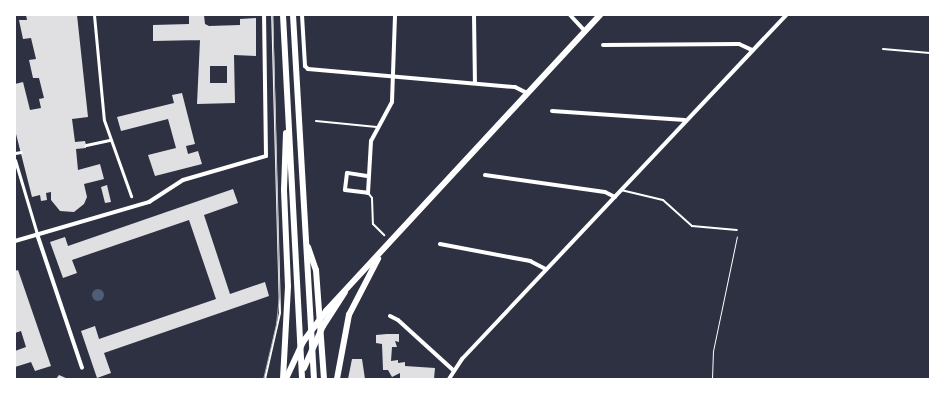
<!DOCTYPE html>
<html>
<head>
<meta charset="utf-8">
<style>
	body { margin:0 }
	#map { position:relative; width:945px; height:394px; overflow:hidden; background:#2d3142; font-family:Signika,sans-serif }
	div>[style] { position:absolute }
	.water>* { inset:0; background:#4f5d75 }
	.round { border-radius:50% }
	.building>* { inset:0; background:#e0e0e3 }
	.path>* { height:1px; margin:-0.5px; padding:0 0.5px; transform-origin:0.5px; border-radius:0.5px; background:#fff }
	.service>* { height:2px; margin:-1px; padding:0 1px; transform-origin:1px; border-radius:1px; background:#fff }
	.pedestrian>* { height:3px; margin:-1.5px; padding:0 1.5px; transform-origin:1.5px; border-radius:1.5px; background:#fff }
	.minor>* { height:4px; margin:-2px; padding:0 2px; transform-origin:2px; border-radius:2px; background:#fff }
	.secondary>* { height:5.5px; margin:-2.75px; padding:0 2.75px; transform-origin:2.75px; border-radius:2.75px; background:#fff }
	.trunk>* { height:6px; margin:-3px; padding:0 3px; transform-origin:3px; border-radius:3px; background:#fff }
	.tram>* { height:1px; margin:-0.5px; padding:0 0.5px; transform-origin:0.5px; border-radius:0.5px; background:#abadb3 }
	span { translate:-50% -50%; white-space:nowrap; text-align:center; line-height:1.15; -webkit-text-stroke:5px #fff; paint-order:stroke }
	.frame { position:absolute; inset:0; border:16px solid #fff; pointer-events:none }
</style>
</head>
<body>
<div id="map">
	<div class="water">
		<div class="round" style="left:92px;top:289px;width:12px;height:12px"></div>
	</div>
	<div class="building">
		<div style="clip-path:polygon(26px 15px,77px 15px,88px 117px,72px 119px,75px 142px,85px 141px,86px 145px,86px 148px,76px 149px,78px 170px,100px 164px,104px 179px,84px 184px,87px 197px,84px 204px,74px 212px,60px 211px,51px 200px,51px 192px,46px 193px,47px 200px,41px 201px,40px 195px,32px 197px,15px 130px,15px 84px,23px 82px,30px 110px,41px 108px,39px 99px,44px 98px,39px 78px,33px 78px,29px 60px,36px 59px,31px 38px,23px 39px,19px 20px,27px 20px)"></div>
		<div style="clip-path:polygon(evenodd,189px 15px,204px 15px,205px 24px,209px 26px,240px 25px,240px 19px,256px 18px,256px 56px,234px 55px,235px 103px,197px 104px,200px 40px,153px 41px,153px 25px,189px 24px,189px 15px,210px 66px,227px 66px,227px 83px,210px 83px,210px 66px)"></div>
		<div style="clip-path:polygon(182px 93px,195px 144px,186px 146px,188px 154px,198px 151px,202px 164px,155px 176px,148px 155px,176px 148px,168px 119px,121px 131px,117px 117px,174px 103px,172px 95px)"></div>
		<div style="clip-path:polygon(107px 185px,111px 202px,105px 203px,101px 187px)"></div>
		<div style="clip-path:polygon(233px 189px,238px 203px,204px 215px,230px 294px,265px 282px,269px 296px,104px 353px,111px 373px,97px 378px,81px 331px,95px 326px,99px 339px,216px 299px,189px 220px,72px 260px,77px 273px,63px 278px,50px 242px,65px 237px,68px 246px)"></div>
		<div style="clip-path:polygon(18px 270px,51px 366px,35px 371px,31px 362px,15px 367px,15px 351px,26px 347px,21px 331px,15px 333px,15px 271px)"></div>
		<div style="clip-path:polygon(387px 334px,399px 334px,399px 342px,395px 341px,397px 347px,392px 347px,391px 361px,398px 360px,398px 363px,405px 362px,405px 366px,435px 368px,434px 379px,400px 379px,400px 373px,392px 377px,388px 370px,383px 370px,382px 344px,376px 343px,376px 335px)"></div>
		<div style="clip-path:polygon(352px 359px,362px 359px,365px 379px,348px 379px)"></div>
		<div style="clip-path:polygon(59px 375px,68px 379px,56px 379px)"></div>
	</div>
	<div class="path">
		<div style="left:712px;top:379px;width:28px;rotate:-88deg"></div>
		<div style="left:713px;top:351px;width:117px;rotate:-78.2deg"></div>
	</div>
	<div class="service">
		<div style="left:883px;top:49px;width:47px;rotate:4.9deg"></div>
		<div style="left:316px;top:121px;width:61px;rotate:5.6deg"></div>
		<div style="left:621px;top:190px;width:43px;rotate:13.4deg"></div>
		<div style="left:663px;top:200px;width:39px;rotate:42deg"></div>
		<div style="left:692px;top:226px;width:45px;rotate:5.1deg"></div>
		<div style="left:368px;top:193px;width:6px;rotate:51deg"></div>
		<div style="left:372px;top:198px;width:26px;rotate:88deg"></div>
		<div style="left:373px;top:224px;width:16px;rotate:45deg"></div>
		<div style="left:265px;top:379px;width:68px;rotate:-77.2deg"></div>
		<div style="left:280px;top:313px;width:298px;rotate:-91.5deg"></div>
	</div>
	<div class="pedestrian">
		<div style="left:94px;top:15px;width:105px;rotate:84.6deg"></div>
		<div style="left:104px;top:120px;width:81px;rotate:70.4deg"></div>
		<div style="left:86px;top:145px;width:25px;rotate:-12deg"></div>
		<div style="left:15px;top:153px;width:6px;rotate:-9deg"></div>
		<div style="left:15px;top:160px;width:77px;rotate:73.4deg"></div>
	</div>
	<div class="minor">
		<div style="left:302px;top:15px;width:51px;rotate:86.6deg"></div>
		<div style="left:305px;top:66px;width:4px;rotate:45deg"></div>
		<div style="left:308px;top:69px;width:208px;rotate:5deg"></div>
		<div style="left:515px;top:87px;width:13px;rotate:27deg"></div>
		<div style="left:474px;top:15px;width:68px;rotate:89.2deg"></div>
		<div style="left:570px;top:15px;width:22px;rotate:47deg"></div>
		<div style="left:603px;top:45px;width:136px;rotate:-0.4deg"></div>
		<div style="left:739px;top:44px;width:14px;rotate:25deg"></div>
		<div style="left:552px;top:111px;width:133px;rotate:3.9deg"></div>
		<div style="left:485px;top:175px;width:121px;rotate:8.1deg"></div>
		<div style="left:605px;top:192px;width:11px;rotate:27deg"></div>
		<div style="left:367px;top:176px;width:20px;rotate:-171deg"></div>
		<div style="left:347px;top:173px;width:17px;rotate:97deg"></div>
		<div style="left:345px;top:190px;width:23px;rotate:7deg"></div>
		<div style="left:368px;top:193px;width:52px;rotate:-86.7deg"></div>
		<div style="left:371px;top:141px;width:44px;rotate:-61.7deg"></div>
		<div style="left:392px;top:102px;width:87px;rotate:-88deg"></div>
		<div style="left:37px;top:234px;width:141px;rotate:71.4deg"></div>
		<div style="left:15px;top:241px;width:140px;rotate:-16.2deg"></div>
		<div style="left:149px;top:202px;width:40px;rotate:-32.9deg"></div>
		<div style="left:183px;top:180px;width:86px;rotate:-16.1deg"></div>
		<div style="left:266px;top:156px;width:141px;rotate:-90.8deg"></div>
		<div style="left:440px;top:244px;width:92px;rotate:10.7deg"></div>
		<div style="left:530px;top:261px;width:18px;rotate:27deg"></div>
		<div style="left:390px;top:316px;width:9px;rotate:27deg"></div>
		<div style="left:398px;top:320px;width:74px;rotate:42.3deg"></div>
		<div style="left:449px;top:379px;width:24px;rotate:-57deg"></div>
		<div style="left:462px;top:359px;width:473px;rotate:-46.7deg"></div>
	</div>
	<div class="secondary">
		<div style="left:286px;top:379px;width:41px;rotate:-65.3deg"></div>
		<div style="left:303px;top:342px;width:39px;rotate:-53deg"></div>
		<div style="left:326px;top:311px;width:403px;rotate:-47.2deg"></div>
		<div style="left:337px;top:379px;width:65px;rotate:-79.4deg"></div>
		<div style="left:349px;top:315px;width:63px;rotate:-62.6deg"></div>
	</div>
	<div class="trunk">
		<div style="left:283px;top:15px;width:364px;rotate:87deg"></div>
		<div style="left:293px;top:15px;width:365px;rotate:86.7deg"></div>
		<div style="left:308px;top:247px;width:24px;rotate:71deg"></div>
		<div style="left:316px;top:270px;width:109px;rotate:85.8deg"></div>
		<div style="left:304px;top:368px;width:46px;rotate:-65.7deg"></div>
		<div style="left:323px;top:326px;width:40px;rotate:-57.1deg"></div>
		<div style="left:283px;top:379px;width:93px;rotate:-86.9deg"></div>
		<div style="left:288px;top:286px;width:96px;rotate:-92.4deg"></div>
		<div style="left:284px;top:190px;width:57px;rotate:-88deg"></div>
	</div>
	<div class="tram">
		<div style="left:263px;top:379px;width:57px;rotate:-76.7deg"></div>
		<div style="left:276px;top:324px;width:31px;rotate:-84deg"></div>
		<div style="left:279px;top:293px;width:278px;rotate:-91.4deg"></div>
	</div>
	<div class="frame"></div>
</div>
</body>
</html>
